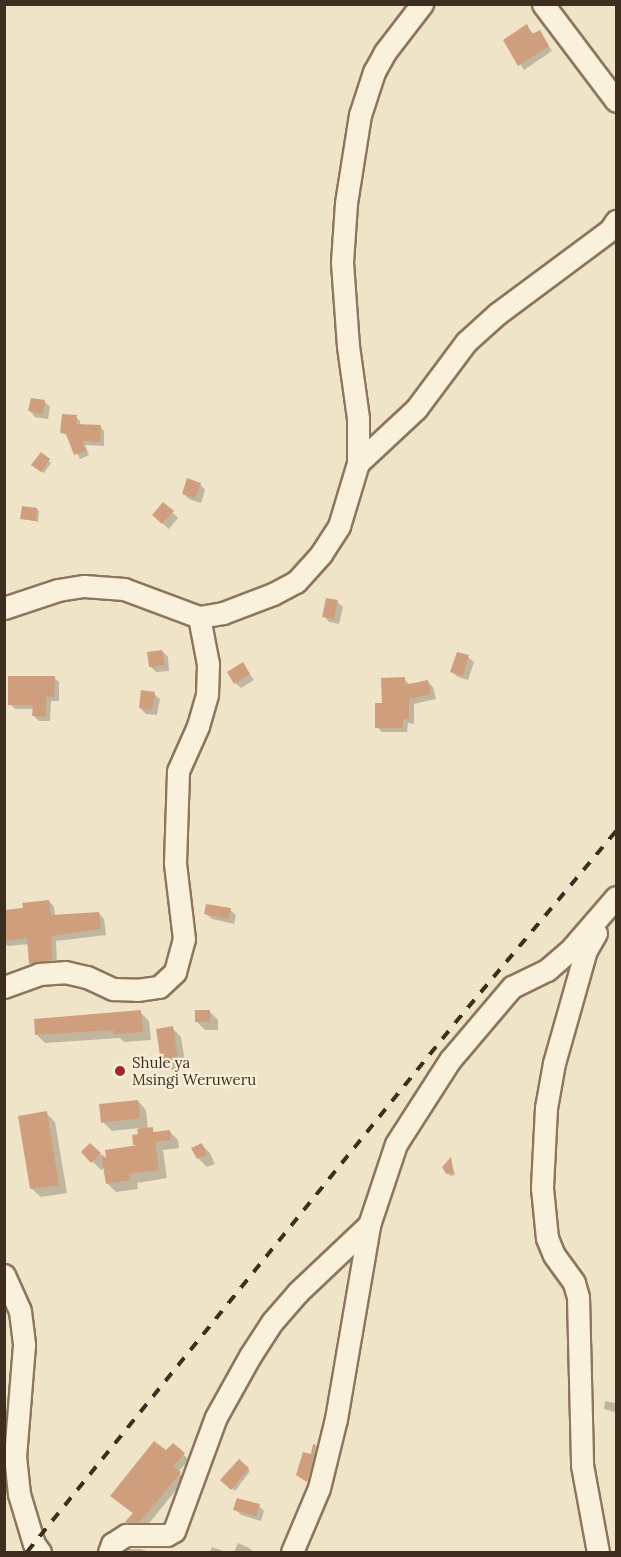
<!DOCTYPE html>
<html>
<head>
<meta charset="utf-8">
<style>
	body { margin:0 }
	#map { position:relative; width:621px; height:1557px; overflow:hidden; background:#f0e4c8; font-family:Lora,serif }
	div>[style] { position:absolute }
	.shadow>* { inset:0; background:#0003 }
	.building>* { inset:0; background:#cf9f7d }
	.roads { filter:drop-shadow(2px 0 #8d765c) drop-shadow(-2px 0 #8d765c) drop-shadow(0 2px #8d765c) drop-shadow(0 -2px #8d765c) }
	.minor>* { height:21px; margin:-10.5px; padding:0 10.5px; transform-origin:10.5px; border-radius:10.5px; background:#faf1dc }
	.rail>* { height:4px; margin-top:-2px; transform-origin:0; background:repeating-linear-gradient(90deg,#3d2e20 0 10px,transparent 0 20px) }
	.dots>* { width:16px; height:16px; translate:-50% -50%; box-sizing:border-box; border:3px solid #f7eed8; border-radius:50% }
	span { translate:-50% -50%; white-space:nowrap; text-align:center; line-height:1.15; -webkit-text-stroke:4.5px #f7eed8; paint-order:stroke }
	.poi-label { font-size:15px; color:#3d2e20 }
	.left { translate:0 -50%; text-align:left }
	.frame { position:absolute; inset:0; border:6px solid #3d2e20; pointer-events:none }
</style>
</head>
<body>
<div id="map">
	<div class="shadow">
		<div style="clip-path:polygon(527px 26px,534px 35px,540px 32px,552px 51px,524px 70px,505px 40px)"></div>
		<div style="clip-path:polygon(45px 402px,50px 407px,48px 419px,35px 417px,30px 411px)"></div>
		<div style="clip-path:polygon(76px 417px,80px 421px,80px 426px,100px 427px,104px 431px,104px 446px,85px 445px,89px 455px,80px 459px,69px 437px,62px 432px)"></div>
		<div style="clip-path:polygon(41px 455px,51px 463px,44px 473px,36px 467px)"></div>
		<div style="clip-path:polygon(200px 484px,205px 490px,201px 503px,189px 499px,183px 493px)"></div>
		<div style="clip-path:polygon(37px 509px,39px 511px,38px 522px,22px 518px)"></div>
		<div style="clip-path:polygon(173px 513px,178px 518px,169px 529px,159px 520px)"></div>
		<div style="clip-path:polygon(337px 602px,343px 607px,339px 624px,329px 622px,324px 616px)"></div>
		<div style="clip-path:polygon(162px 651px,168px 657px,169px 671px,156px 672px,151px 667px)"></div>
		<div style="clip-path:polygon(468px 657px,474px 662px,468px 680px,458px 677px,452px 672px)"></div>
		<div style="clip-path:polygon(242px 664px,254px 680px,241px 688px,235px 683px)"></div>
		<div style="clip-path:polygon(54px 677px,59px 682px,59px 701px,51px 701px,50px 721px,39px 721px,34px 716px,34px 709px,15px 709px,10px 704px)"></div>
		<div style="clip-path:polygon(404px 679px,409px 684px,428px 682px,433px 687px,436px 699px,414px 704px,414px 724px,408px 723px,407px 732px,382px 732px,377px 727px,384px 704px)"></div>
		<div style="clip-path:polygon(154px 694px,160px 699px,157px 715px,146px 714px,140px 708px)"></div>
		<div style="clip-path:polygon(49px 901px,54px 907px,55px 916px,99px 913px,104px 919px,106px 935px,56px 941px,57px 965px,36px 969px,30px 963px,29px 944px,8px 946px,4px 943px,4px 912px,24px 910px)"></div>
		<div style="clip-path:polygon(230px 910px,236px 915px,234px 924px,212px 919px,206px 914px)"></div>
		<div style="clip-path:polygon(209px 1011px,218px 1020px,218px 1030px,205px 1030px,196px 1021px)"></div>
		<div style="clip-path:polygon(140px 1012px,149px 1021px,151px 1040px,124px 1042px,120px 1038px,45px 1043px,37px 1035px)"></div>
		<div style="clip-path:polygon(172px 1028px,181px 1037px,186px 1068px,172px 1070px,163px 1061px)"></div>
		<div style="clip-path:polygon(138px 1101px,146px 1110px,148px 1129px,157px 1133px,169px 1131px,178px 1140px,179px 1148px,163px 1150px,167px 1178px,137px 1183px,138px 1189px,116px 1192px,107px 1183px,105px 1167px,101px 1170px,83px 1152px,90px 1145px,108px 1162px,138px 1147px,135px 1144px,139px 1136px,139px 1128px,112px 1131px,103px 1122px)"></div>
		<div style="clip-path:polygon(46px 1113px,55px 1122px,67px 1193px,41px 1197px,32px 1189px)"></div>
		<div style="clip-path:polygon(202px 1145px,210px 1153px,215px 1164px,207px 1167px,198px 1158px)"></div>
		<div style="clip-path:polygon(451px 1159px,455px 1175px,450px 1176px,448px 1173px)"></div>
		<div style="clip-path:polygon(605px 1401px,615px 1403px,615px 1412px,604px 1409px)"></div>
		<div style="clip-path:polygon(173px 1445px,189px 1460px,178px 1472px,185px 1479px,146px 1527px,132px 1527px,127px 1522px,134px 1514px,117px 1501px)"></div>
		<div style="clip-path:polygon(314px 1446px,320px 1451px,312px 1484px,302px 1478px)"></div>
		<div style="clip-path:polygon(239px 1461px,250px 1471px,235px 1491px,222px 1480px)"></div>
		<div style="clip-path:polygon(259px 1506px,264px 1511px,261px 1521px,241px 1515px,235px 1509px)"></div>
		<div style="clip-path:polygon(238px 1543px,249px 1548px,253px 1552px,234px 1552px)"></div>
		<div style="clip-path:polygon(212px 1547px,226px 1552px,210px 1552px)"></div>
		<div style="clip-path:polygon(130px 1549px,141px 1549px,149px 1552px,125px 1552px)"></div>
	</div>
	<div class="building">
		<div style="clip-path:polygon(527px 24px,532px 34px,540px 30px,549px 46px,518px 66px,503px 40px)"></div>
		<div style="clip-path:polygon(31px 398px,45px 400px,43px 414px,28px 411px)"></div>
		<div style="clip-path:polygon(62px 414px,77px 415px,76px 424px,101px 425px,100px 442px,82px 441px,86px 451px,74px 455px,66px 434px,60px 433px)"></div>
		<div style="clip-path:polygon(41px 452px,50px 459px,41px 472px,31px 465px)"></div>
		<div style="clip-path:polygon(187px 478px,201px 483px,195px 498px,182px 494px)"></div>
		<div style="clip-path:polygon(163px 502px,174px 511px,162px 524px,152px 515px)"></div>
		<div style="clip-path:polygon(22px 506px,37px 508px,36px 521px,20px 519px)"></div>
		<div style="clip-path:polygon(326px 598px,338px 600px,334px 619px,322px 617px)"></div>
		<div style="clip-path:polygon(162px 650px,165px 665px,149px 667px,147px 652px)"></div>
		<div style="clip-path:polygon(457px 652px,469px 655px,463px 676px,450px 672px)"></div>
		<div style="clip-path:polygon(243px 662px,250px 674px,234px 684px,227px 672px)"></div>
		<div style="clip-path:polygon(8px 676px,55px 676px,54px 697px,46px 697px,46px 717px,32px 716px,33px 705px,8px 705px)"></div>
		<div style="clip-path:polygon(405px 677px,405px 685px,428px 680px,431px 694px,409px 699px,409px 719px,403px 719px,403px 728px,375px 728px,375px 703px,382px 703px,381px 678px)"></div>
		<div style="clip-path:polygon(141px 690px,155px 692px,152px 710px,139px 708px)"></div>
		<div style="clip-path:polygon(49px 900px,51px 915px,99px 912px,101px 929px,51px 936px,52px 960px,29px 964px,27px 938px,4px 941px,4px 910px,23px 908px,22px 903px)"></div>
		<div style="clip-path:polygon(206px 904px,231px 908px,229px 919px,204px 914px)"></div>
		<div style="clip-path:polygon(141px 1010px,143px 1032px,114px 1034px,113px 1030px,35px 1035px,34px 1019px)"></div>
		<div style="clip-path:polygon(195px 1010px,210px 1010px,210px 1022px,195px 1022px)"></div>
		<div style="clip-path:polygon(173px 1026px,178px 1059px,161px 1062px,156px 1029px)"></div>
		<div style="clip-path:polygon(138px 1100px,140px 1118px,101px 1123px,99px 1104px)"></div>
		<div style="clip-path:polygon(47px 1111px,59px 1185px,30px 1189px,18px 1116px)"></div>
		<div style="clip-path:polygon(153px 1127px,153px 1132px,170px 1130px,171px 1140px,155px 1142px,159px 1170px,129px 1174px,130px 1180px,106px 1184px,101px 1154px,106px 1158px,105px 1150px,139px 1145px,133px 1145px,132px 1135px,138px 1134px,137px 1129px)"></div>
		<div style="clip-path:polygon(90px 1143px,101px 1153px,91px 1163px,81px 1152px)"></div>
		<div style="clip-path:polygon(202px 1143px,207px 1155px,197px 1159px,191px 1148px)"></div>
		<div style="clip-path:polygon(451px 1157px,453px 1173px,446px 1174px,442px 1167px)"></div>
		<div style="clip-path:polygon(154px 1441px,166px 1450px,173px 1443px,185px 1453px,173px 1467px,181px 1472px,140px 1522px,125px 1522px,133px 1513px,110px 1496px)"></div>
		<div style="clip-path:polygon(313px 1444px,316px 1445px,307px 1482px,296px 1475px,303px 1452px,311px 1454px)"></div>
		<div style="clip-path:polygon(239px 1459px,249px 1468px,231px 1490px,220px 1480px)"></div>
		<div style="clip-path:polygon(237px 1498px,260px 1504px,256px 1516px,233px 1510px)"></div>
	</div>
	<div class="roads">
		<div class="minor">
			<div style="left:543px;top:4px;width:121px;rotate:53deg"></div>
			<div style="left:358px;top:463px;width:45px;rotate:-90deg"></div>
			<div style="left:358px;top:418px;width:73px;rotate:-97.9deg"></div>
			<div style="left:348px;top:346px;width:84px;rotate:-94.1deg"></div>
			<div style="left:342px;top:262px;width:59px;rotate:-86.1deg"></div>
			<div style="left:346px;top:203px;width:89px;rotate:-81deg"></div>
			<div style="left:360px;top:115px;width:45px;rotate:-72deg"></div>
			<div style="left:374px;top:72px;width:23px;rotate:-61deg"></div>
			<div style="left:385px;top:52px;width:61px;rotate:-52.4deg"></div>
			<div style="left:4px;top:608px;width:57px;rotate:-18.4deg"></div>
			<div style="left:58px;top:590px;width:26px;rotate:-9deg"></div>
			<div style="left:84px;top:586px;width:40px;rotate:4.3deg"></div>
			<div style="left:124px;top:589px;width:80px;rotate:20.5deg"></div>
			<div style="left:199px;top:617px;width:24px;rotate:-9deg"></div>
			<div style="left:223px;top:613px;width:53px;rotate:-20.8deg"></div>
			<div style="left:273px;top:594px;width:26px;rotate:-28deg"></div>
			<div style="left:296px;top:582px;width:38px;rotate:-48deg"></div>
			<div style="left:321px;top:554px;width:33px;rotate:-57deg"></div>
			<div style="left:339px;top:526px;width:66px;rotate:-73.2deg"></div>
			<div style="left:358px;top:463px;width:79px;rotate:-43deg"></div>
			<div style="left:416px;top:409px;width:84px;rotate:-53.3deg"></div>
			<div style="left:466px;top:342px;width:42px;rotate:-42.1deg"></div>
			<div style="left:497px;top:314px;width:141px;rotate:-36.6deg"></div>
			<div style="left:610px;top:230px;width:11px;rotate:-56deg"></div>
			<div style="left:596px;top:933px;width:20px;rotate:120deg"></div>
			<div style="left:586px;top:950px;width:117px;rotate:105.8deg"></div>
			<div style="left:554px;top:1063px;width:46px;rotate:100.1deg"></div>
			<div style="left:546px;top:1108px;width:80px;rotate:92.9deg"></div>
			<div style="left:542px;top:1188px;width:50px;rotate:84.3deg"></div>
			<div style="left:547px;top:1238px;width:18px;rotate:68deg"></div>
			<div style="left:554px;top:1255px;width:34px;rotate:54deg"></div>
			<div style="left:574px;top:1283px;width:15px;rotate:74deg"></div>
			<div style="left:578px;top:1297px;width:168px;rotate:88.6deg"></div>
			<div style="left:582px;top:1465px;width:88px;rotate:79.6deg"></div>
			<div style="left:4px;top:987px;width:37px;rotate:-20deg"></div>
			<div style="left:39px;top:974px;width:26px;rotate:-4deg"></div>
			<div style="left:65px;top:972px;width:23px;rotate:13deg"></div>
			<div style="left:87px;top:977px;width:29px;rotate:25deg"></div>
			<div style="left:113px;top:989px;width:24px;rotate:2deg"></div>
			<div style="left:137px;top:990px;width:22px;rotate:-8deg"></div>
			<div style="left:159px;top:987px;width:22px;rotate:-43deg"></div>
			<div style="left:175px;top:972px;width:34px;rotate:-75deg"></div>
			<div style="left:184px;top:939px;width:77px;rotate:-96.8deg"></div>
			<div style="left:175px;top:863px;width:92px;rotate:-88.1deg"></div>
			<div style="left:178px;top:771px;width:49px;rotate:-66deg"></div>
			<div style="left:198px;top:726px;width:33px;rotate:-74deg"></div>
			<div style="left:207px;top:694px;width:30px;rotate:-88deg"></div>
			<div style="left:208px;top:664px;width:48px;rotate:-100.8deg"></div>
			<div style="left:4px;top:1275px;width:39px;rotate:66deg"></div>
			<div style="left:20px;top:1311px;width:34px;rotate:83deg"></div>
			<div style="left:24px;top:1345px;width:111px;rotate:94.6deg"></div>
			<div style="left:15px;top:1456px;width:38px;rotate:84deg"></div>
			<div style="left:19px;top:1494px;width:52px;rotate:73.3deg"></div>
			<div style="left:34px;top:1544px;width:10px;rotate:53deg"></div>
			<div style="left:109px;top:1552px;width:9px;rotate:-69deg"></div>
			<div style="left:112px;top:1544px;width:17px;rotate:-33deg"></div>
			<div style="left:126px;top:1535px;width:41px"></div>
			<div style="left:167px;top:1535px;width:8px;rotate:-30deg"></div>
			<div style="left:174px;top:1531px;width:121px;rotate:-69.8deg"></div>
			<div style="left:216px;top:1417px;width:70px;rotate:-60.9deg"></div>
			<div style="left:250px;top:1356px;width:40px;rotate:-57.1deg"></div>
			<div style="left:272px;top:1322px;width:38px;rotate:-49deg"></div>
			<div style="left:297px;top:1293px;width:99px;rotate:-43.4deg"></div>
			<div style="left:369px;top:1225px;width:85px;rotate:-71.6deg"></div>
			<div style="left:396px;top:1144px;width:100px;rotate:-57.3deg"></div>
			<div style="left:450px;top:1060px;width:96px;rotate:-49.7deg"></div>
			<div style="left:512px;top:987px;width:39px;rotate:-26deg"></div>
			<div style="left:547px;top:970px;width:33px;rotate:-41deg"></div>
			<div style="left:572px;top:948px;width:67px;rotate:-49.2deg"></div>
			<div style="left:292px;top:1552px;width:69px;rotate:-67.1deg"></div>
			<div style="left:319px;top:1488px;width:71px;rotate:-76.2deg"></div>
			<div style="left:336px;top:1419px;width:197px;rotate:-80.3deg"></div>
		</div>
	</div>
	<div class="rail">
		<div style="left:27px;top:1552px;width:680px;rotate:-51.02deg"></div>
		<div style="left:455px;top:1023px;width:251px;rotate:-50deg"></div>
	</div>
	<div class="dots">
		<div style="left:120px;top:1071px;background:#9e2a2b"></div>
	</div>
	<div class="poi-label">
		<span class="left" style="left:132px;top:1071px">Shule ya<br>Msingi Weruweru</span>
	</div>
	<div class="frame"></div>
</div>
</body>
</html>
